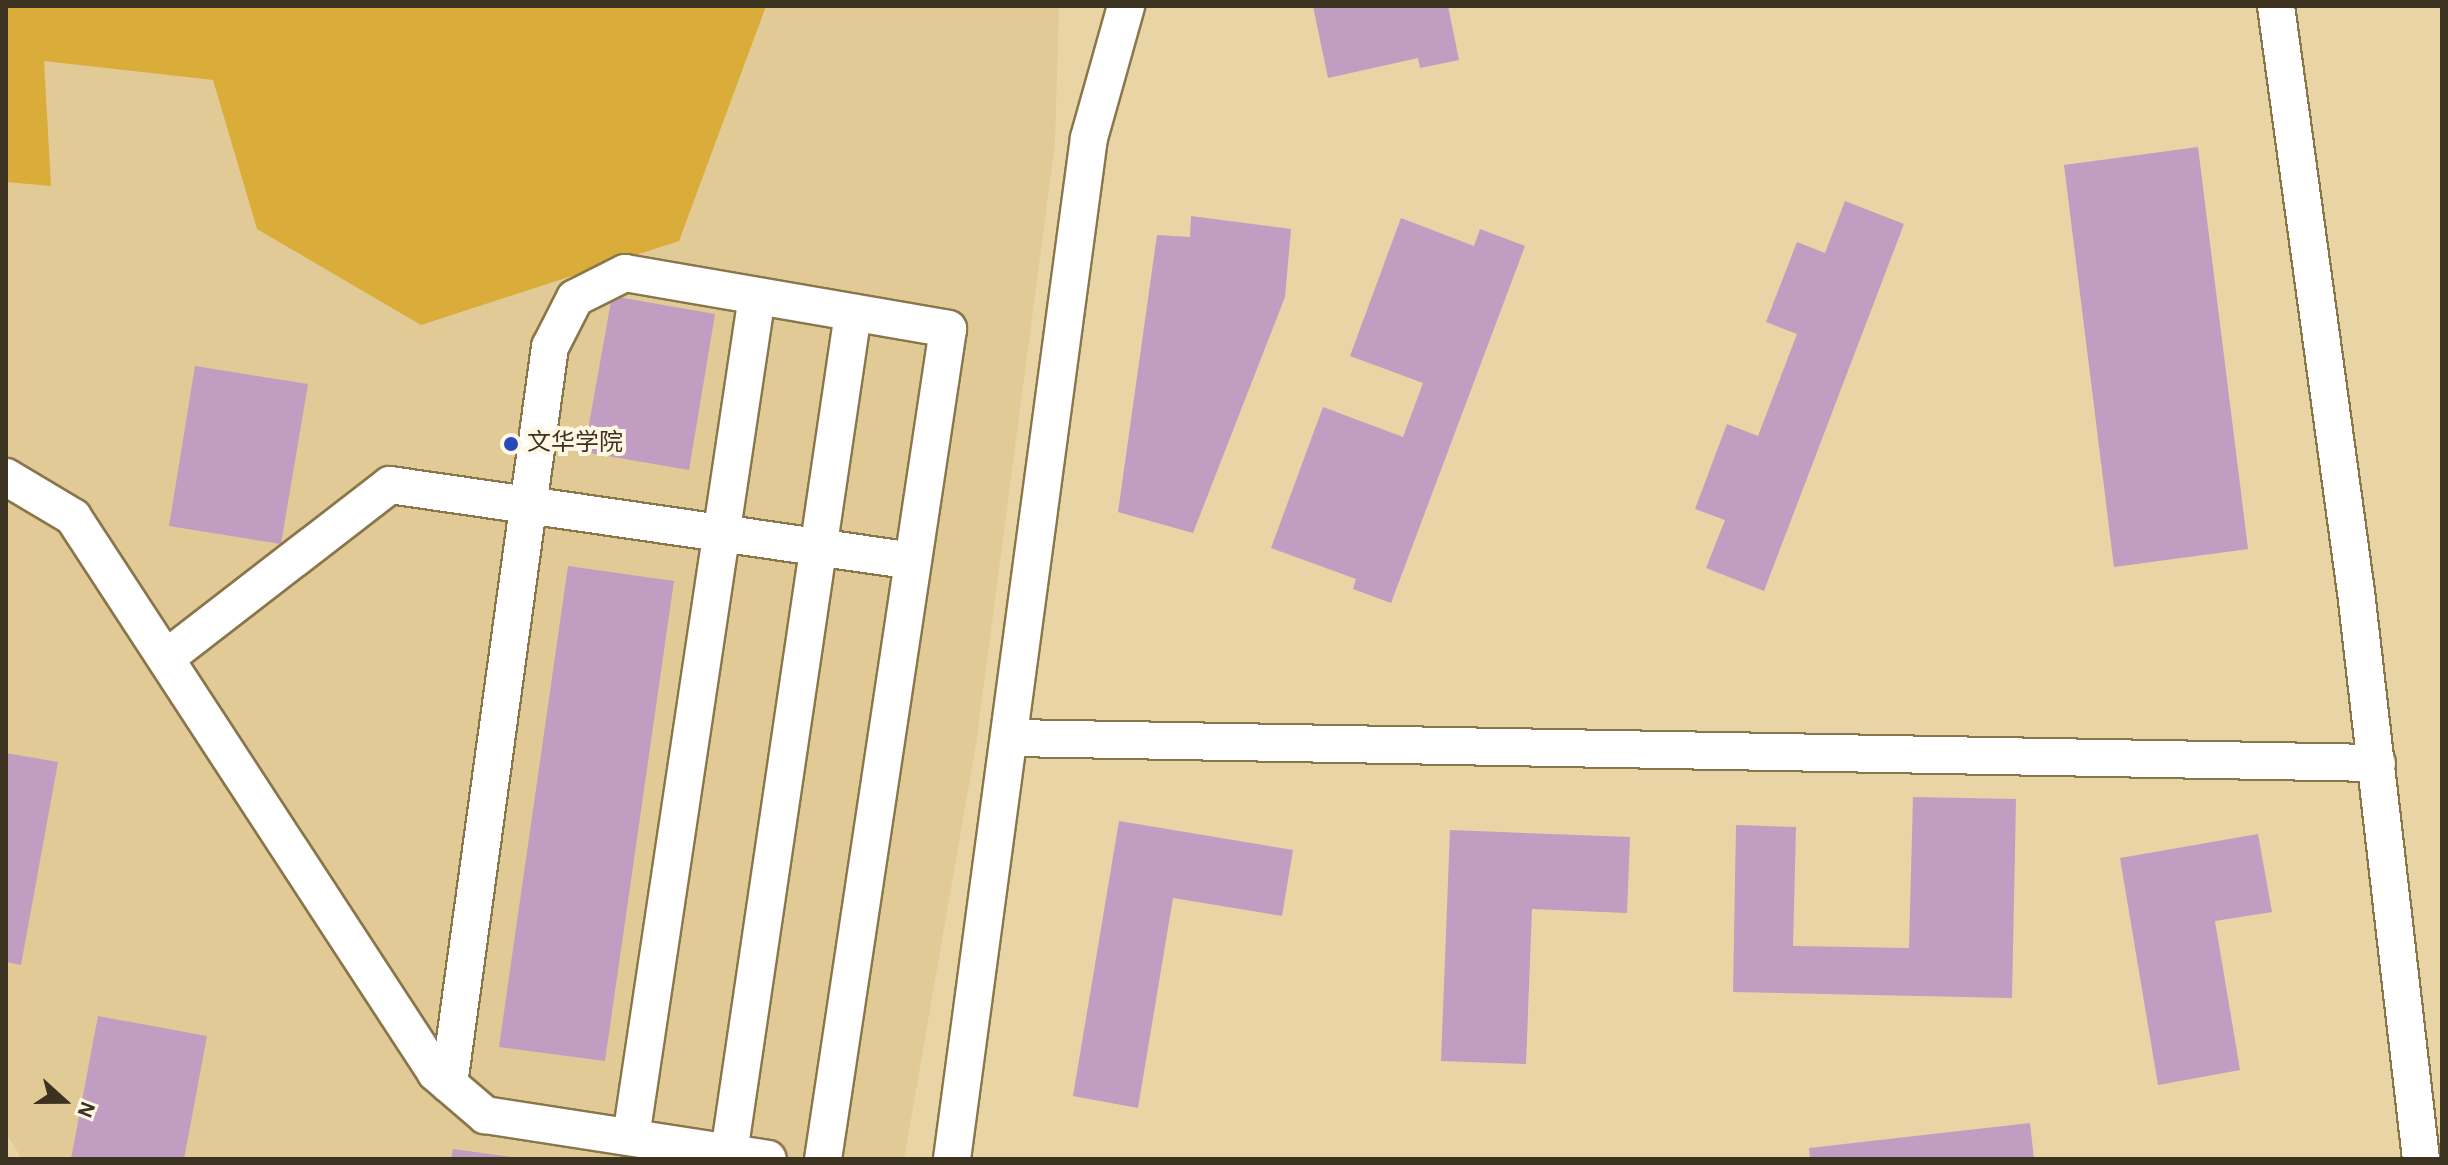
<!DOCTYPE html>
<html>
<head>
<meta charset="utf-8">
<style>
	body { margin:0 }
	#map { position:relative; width:2448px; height:1165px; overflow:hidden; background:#e9d4a6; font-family:"Alegreya Sans","Noto Sans SC",sans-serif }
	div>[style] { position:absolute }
	.built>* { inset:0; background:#e2ca96 }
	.green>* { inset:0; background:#daac39 }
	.building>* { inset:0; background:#c19dc1 }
	.roads { filter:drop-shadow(2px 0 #8a764b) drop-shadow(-2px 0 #8a764b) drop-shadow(0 2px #8a764b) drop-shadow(0 -2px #8a764b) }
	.street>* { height:36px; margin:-18px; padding:0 18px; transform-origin:18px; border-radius:18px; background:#fff }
	.dots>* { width:22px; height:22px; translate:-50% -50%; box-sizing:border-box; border:4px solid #fff6e4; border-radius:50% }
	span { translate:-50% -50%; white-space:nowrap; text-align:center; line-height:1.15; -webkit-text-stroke:8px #fff6e4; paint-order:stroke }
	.poi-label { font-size:24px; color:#3b3220 }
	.left { translate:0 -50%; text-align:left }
	.frame { position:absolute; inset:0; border:8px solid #3b3220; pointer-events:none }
	.north { position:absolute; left:24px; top:1061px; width:80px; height:80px; -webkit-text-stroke:6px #fff6e4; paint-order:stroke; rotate:111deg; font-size:22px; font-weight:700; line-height:32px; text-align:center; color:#3b3220 }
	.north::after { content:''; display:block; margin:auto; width:28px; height:36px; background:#3b3220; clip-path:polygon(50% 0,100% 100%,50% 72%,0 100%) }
</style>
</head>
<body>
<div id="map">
	<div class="built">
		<div style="clip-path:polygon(6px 6px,1059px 6px,1055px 143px,976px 744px,904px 1159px,22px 1159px,6px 1133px)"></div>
	</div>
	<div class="green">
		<div style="clip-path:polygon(6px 6px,766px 6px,679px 241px,421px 325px,257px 229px,213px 80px,44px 61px,51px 186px,6px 182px)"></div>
	</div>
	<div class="building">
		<div style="clip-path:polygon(1313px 6px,1448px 6px,1459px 60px,1420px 68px,1418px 58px,1328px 78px)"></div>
		<div style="clip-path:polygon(2198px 147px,2248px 549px,2114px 567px,2064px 165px)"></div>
		<div style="clip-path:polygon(1845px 201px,1904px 224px,1764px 591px,1706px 568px,1725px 520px,1695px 509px,1727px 424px,1758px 436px,1797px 334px,1766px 322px,1797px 242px,1825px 253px)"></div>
		<div style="clip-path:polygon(1191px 216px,1291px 229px,1285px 297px,1193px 533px,1118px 512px,1157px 235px,1190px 237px)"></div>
		<div style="clip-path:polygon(1401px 218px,1474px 246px,1480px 229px,1525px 246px,1391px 603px,1353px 589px,1356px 579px,1271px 548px,1323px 407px,1403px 437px,1423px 383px,1350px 356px)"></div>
		<div style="clip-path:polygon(612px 296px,715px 314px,689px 470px,584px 452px)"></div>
		<div style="clip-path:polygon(195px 366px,308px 384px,281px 544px,169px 526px)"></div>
		<div style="clip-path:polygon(568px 566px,674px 581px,605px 1061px,499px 1047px)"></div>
		<div style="clip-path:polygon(6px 753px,58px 762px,21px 965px,6px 962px)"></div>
		<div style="clip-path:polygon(1913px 797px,2016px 799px,2012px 998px,1733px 992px,1736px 825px,1796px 827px,1793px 946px,1909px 948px)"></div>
		<div style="clip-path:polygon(1119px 821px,1293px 850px,1282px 916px,1173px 898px,1138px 1108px,1073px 1096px)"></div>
		<div style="clip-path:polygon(1450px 830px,1630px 837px,1627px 913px,1532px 909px,1526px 1064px,1441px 1061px)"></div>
		<div style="clip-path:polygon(2258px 834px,2272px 912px,2215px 921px,2240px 1070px,2158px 1085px,2120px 858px)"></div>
		<div style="clip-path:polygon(98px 1016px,207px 1036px,184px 1159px,71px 1159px)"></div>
		<div style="clip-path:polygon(2030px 1123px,2034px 1159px,1810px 1159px,1809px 1148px)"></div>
		<div style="clip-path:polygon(453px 1149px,511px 1157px,511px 1159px,451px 1159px)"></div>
	</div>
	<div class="roads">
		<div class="street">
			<div style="left:2276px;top:6px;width:591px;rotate:82.23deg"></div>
			<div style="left:2356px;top:592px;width:571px;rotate:83.46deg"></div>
			<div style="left:6px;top:477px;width:78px;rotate:30.8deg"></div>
			<div style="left:73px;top:517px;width:664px;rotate:56.86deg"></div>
			<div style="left:436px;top:1073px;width:65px;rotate:40.6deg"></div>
			<div style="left:485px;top:1115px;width:286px;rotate:8.8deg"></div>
			<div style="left:166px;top:658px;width:283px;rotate:-37.7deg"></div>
			<div style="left:390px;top:485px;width:528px;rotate:8.27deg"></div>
			<div style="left:1012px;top:738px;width:1365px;rotate:1.05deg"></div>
			<div style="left:449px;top:1084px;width:744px;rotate:-82.2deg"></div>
			<div style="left:550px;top:347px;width:55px;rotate:-63deg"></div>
			<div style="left:575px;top:298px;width:56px;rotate:-26.6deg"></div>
			<div style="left:625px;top:273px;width:328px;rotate:9.8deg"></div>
			<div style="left:948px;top:329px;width:839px;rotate:98.56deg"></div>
			<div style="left:631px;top:1137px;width:850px;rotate:-81.48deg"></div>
			<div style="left:729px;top:1153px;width:849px;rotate:-81.6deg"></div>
			<div style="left:952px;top:1159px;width:1030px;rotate:-82.36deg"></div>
			<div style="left:1089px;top:138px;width:137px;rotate:-74.3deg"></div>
		</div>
	</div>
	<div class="dots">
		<div style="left:511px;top:444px;background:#264ab9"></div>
	</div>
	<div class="poi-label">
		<span class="left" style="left:527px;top:444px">文华学院</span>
	</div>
	<div class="frame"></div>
	<div class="north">N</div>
</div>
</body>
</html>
